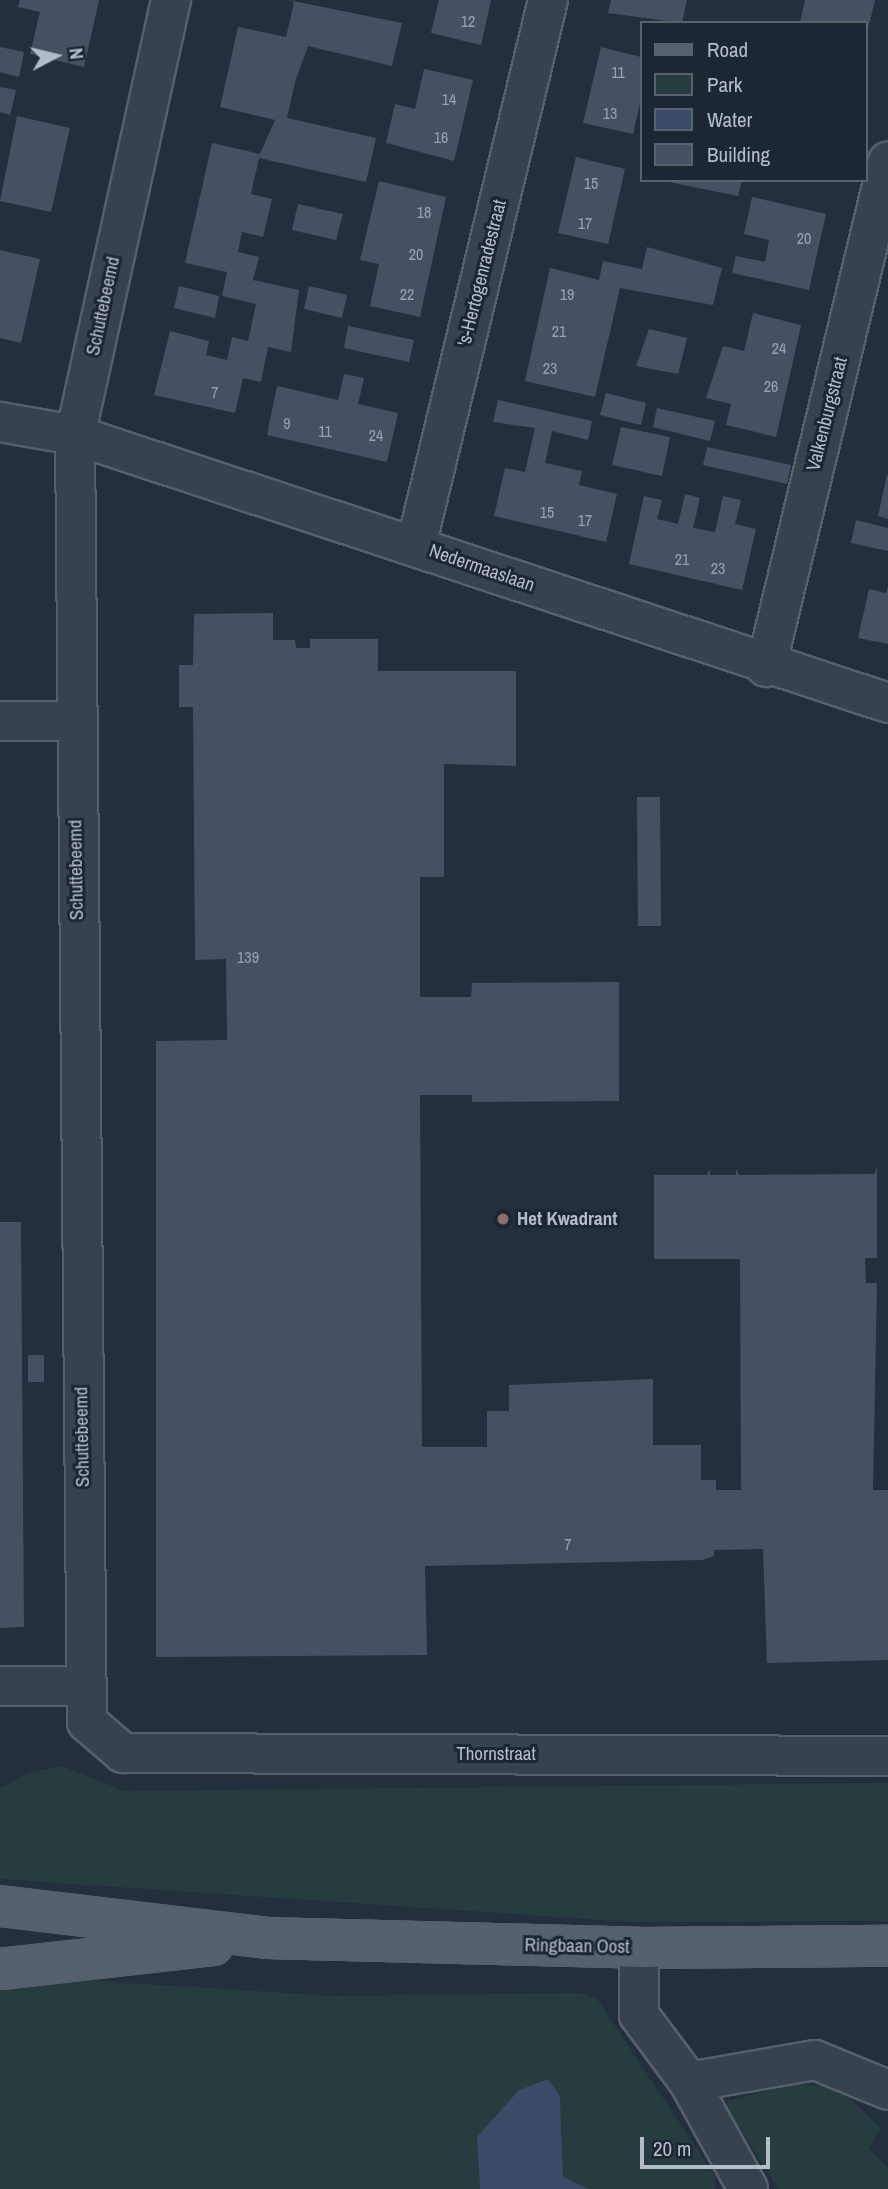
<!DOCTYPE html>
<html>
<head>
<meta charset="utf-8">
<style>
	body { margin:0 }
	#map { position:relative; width:888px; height:2189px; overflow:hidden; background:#242f3e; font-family:"Archivo Narrow",sans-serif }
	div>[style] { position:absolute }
	.green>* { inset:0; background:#263c3f }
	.water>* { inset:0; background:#394c67 }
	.building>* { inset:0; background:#455162 }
	.roads { filter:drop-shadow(2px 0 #565f6c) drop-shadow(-2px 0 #565f6c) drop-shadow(0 2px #565f6c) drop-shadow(0 -2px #565f6c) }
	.minor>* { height:38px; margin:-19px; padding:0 19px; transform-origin:19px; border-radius:19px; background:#38414e }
	.major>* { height:38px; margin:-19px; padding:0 19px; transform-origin:19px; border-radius:19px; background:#56606e }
	.dots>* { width:19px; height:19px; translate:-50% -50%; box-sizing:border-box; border:4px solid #1d2633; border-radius:50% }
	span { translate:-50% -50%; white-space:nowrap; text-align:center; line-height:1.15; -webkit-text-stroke:6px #1d2633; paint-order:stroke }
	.number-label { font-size:16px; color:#98a1af }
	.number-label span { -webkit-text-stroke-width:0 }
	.street-label { font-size:19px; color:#b4bcc9 }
	.poi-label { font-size:19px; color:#b4bcc9; font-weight:700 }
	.left { translate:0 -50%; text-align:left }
	.legend { position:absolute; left:640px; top:21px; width:228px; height:161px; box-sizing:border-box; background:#1d2633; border:2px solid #59626f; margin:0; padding:9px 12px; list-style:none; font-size:21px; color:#b4bcc9 }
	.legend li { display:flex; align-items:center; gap:14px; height:35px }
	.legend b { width:35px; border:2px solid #59626f }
	.north { position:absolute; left:21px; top:21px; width:70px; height:70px; -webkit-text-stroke:5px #1d2633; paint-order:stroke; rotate:83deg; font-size:19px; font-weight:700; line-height:28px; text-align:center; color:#b4bcc9 }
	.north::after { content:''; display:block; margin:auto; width:24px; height:32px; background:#b4bcc9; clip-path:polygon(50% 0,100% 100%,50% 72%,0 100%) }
	.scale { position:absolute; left:640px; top:2137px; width:130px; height:32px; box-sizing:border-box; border:4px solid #b4bcc9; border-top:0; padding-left:9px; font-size:21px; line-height:24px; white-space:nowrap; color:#b4bcc9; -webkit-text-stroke:5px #1d2633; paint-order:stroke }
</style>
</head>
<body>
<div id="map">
	<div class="green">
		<div style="clip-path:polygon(62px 1766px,125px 1791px,888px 1783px,888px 1921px,631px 1922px,0 1879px,0 1788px,28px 1773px)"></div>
		<div style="clip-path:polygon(95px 1981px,334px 1996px,579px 1993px,597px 1999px,715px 2176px,715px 2189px,589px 2189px,563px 2177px,560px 2096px,497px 2116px,477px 2137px,480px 2189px,0 2189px,0 1982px)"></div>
		<div style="clip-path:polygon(793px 2084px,836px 2086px,881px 2128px,869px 2149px,888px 2168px,888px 2189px,779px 2189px,726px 2108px,728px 2101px)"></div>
	</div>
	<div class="water">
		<div style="clip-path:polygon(548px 2079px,560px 2096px,563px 2177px,589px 2189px,480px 2189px,477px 2137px,519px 2090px)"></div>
	</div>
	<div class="building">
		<div style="clip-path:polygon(20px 0,99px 0,84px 67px,30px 54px,40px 12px,18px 7px)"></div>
		<div style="clip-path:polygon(288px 0,402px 23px,392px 66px,308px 46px,295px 82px,287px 118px,376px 138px,366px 182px,259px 158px,251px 194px,272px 199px,263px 237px,242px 232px,238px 252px,259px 257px,253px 280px,299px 290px,291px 352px,268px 347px,261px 382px,243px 378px,235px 413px,154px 395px,170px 331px,209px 341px,206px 355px,227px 360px,232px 337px,248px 341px,256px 304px,222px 296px,227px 272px,185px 263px,212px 143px,260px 154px,275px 120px,220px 107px,238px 27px,286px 37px,294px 2px)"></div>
		<div style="clip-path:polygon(439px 0,491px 0,481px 45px,431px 33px)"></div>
		<div style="clip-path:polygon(611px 0,687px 0,682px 23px,608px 13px)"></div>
		<div style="clip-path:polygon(805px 0,875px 0,866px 37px,865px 23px,800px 23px)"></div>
		<div style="clip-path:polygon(0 47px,24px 52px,19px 77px,0 72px)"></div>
		<div style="clip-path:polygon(601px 47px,641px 57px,641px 99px,633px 134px,583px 123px)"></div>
		<div style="clip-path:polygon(424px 69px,473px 80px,454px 161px,386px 143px,395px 104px,415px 109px)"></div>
		<div style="clip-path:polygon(0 87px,16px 90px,10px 115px,0 112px)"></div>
		<div style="clip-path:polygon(17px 116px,70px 128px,51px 212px,0 201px)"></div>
		<div style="clip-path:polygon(576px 157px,625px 169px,608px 244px,558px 233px)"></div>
		<div style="clip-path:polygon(659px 180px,742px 180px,738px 196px)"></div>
		<div style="clip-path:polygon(379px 181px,446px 197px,420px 317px,370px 306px,379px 264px,360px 260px)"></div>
		<div style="clip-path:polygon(752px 197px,826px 214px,809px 290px,732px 273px,736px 256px,765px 262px,769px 240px,744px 234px)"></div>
		<div style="clip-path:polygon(298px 204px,343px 214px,336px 240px,292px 230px)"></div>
		<div style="clip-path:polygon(647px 247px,722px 268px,713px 305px,620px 288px,595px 397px,525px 381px,550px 268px,599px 280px,603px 261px,642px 269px)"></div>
		<div style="clip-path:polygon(0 250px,40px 259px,21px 343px,0 338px)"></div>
		<div style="clip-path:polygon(179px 286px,219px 296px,215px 318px,174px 308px)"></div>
		<div style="clip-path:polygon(309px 286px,347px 295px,342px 318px,304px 309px)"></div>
		<div style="clip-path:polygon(753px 313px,801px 325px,776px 437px,726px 425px,731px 404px,706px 398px,723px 346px,744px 351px)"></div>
		<div style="clip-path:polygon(348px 326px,414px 340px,409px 362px,344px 348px)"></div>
		<div style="clip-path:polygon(649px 329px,687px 338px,678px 374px,636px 366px)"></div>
		<div style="clip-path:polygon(344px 374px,364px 378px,358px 404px,398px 413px,387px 462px,267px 435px,277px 386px,338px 400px)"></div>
		<div style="clip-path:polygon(606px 393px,646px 403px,641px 425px,600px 415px)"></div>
		<div style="clip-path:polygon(498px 400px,592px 421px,588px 440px,552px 431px,545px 463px,582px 471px,579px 485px,617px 494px,606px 542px,494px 516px,505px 468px,525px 472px,535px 428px,493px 422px)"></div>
		<div style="clip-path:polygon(657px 408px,715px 421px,710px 441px,653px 427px)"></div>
		<div style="clip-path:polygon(621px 427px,670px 437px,662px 476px,612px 465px)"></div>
		<div style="clip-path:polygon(707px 447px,791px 465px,787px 484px,703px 465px)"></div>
		<div style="clip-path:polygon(887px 475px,888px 475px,888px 519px,878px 516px)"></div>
		<div style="clip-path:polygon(685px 494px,700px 498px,693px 528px,715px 532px,723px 496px,741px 500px,735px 524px,756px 529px,742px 590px,629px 564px,644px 496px,662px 500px,657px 519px,678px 524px)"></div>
		<div style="clip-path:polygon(856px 520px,888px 528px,888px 551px,851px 543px)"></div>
		<div style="clip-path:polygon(888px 587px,888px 644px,858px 638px,869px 589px,886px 593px)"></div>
		<div style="clip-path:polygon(273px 613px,273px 640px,295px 640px,296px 648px,310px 648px,310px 639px,378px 639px,378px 671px,516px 671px,516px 766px,444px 764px,444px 877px,420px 877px,420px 997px,471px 997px,472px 983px,619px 982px,619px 1101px,472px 1102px,472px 1095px,420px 1095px,422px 1447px,487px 1447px,487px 1411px,509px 1411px,509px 1385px,653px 1379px,653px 1445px,701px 1445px,701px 1480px,716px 1480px,716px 1490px,741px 1490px,740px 1259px,654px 1259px,654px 1175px,707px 1175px,710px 1169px,710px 1175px,736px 1175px,736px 1169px,739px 1175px,874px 1174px,877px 1168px,877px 1258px,865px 1258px,866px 1283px,877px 1283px,873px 1490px,888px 1490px,888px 1660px,767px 1663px,763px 1549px,714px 1550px,714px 1556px,703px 1560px,425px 1566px,427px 1655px,156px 1657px,156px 1041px,227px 1040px,226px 959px,195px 960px,193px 707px,179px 707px,179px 665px,193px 665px,194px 614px)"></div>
		<div style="clip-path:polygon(637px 797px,660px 797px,661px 926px,638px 926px)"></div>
		<div style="clip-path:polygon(0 1222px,21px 1222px,24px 1627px,0 1628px)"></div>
		<div style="clip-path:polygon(28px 1355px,44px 1355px,44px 1382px,28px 1382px)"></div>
	</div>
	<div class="roads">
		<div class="minor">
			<div style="left:171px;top:0;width:445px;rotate:102.4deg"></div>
			<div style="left:75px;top:435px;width:1287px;rotate:89.47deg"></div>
			<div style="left:87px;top:1722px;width:48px;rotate:40.7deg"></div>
			<div style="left:123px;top:1753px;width:765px;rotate:0.22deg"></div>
			<div style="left:0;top:422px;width:76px;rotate:9.8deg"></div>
			<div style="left:75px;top:435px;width:856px;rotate:18.24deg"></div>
			<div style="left:416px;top:546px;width:562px;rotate:-76.41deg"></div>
			<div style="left:766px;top:667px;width:520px;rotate:-76.44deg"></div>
			<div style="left:0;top:721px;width:75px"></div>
			<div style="left:0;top:1686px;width:84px"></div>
			<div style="left:639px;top:1948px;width:67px;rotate:90deg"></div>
			<div style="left:639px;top:2015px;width:84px;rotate:53.3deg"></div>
			<div style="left:689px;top:2082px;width:128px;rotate:-9.9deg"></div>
			<div style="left:815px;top:2060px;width:79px;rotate:22.3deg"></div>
			<div style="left:689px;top:2082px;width:122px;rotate:61.1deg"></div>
		</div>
		<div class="major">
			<div style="left:0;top:1906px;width:269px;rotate:6.8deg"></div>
			<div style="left:267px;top:1938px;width:372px;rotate:1.5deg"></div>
			<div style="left:639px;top:1948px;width:249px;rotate:-0.5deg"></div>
			<div style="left:0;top:1969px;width:214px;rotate:-6.4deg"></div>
		</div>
	</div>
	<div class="dots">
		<div style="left:503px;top:1219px;background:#8d6e63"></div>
	</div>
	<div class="number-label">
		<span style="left:468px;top:21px">12</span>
		<span style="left:618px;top:72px">11</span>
		<span style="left:449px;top:99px">14</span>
		<span style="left:610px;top:113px">13</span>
		<span style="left:441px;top:137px">16</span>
		<span style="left:591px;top:183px">15</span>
		<span style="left:424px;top:212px">18</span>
		<span style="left:585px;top:223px">17</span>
		<span style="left:804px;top:238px">20</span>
		<span style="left:416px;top:254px">20</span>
		<span style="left:407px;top:294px">22</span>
		<span style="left:567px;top:294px">19</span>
		<span style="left:559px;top:331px">21</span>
		<span style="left:779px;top:348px">24</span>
		<span style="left:550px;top:368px">23</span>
		<span style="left:771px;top:386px">26</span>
		<span style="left:215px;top:392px">7</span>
		<span style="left:287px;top:423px">9</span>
		<span style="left:325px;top:431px">11</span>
		<span style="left:376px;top:435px">24</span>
		<span style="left:547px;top:512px">15</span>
		<span style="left:585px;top:520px">17</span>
		<span style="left:682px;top:559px">21</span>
		<span style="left:718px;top:568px">23</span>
		<span style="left:248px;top:957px">139</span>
		<span style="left:568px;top:1544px">7</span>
	</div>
	<div class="street-label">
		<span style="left:482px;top:273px;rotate:-76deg">'s-Hertogenradestraat</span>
		<span style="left:103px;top:306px;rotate:-78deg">Schuttebeemd</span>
		<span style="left:827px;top:414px;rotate:-76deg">Valkenburgstraat</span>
		<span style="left:482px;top:568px;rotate:19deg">Nedermaaslaan</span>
		<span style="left:76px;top:870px;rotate:-91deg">Schuttebeemd</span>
		<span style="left:82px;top:1437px;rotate:-91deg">Schuttebeemd</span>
		<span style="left:496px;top:1754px">Thornstraat</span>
		<span style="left:577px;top:1946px;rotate:1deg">Ringbaan Oost</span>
	</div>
	<div class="poi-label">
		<span class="left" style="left:517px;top:1219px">Het Kwadrant</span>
	</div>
	<ul class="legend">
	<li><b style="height:9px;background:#56606e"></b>Road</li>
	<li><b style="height:19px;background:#263c3f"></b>Park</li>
	<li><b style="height:19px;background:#394c67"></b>Water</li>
	<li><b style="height:19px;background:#455162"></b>Building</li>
	</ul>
	<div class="north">N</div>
	<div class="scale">20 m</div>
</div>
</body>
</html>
